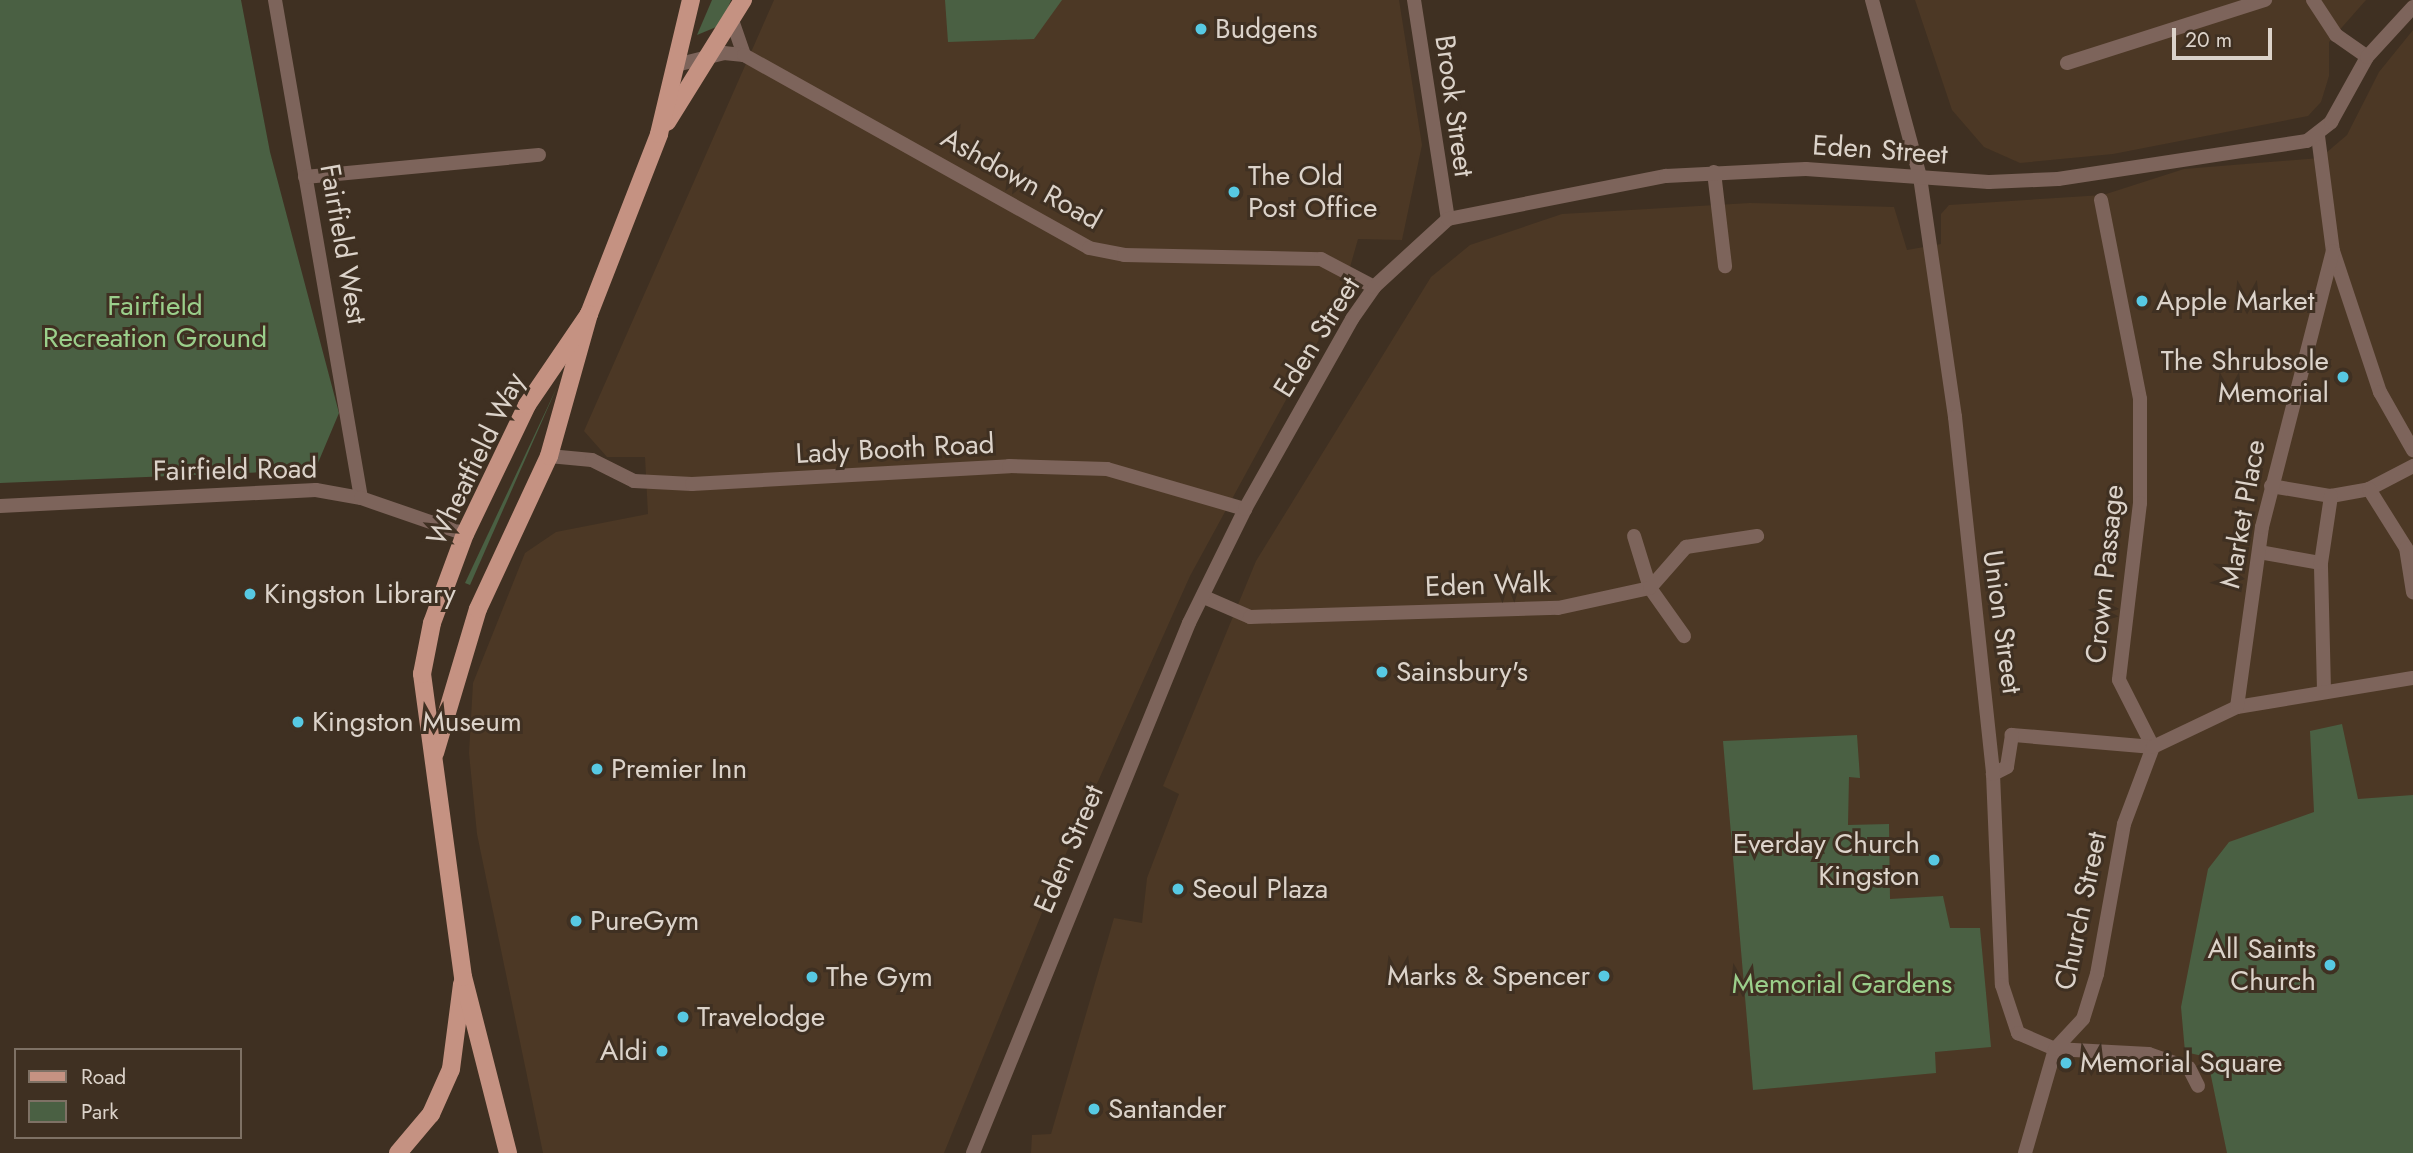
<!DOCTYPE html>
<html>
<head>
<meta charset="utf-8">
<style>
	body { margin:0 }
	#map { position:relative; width:2413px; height:1153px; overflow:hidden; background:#3f3022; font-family:Jost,sans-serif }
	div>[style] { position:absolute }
	.built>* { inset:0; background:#4c3825 }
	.green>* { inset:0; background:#4a6043 }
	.pedestrian>* { height:14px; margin:-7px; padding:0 7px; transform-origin:7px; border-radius:7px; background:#7d645b }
	.minor>* { height:14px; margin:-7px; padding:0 7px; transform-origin:7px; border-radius:7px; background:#7d645b }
	.primary>* { height:18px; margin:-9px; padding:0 9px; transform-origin:9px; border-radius:9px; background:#c59282 }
	.dots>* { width:19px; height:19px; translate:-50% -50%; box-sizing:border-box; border:4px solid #3f3022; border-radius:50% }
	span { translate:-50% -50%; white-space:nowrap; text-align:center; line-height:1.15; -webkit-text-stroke:6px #3f3022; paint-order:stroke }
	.poi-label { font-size:28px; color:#dcd3ca }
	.left { translate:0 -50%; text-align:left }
	.right { translate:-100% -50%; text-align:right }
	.street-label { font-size:28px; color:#dcd3ca }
	.park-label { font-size:28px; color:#9bcf8b }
	.legend { position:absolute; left:14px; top:1048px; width:228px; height:91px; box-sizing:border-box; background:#3f3022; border:2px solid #7e7165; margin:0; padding:9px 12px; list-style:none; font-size:21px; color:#dcd3ca }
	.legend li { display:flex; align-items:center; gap:14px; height:35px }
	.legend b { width:35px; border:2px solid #7e7165 }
	.scale { position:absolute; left:2172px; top:28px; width:100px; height:32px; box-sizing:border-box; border:4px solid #dcd3ca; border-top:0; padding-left:9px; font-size:21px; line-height:24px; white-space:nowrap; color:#dcd3ca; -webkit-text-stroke:5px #3f3022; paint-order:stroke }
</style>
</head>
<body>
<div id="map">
	<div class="built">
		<div style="clip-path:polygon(774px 0,1399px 0,1422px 145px,1402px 240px,1358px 239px,1341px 299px,1190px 576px,1070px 844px,944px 1153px,543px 1153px,477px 834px,469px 753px,473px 683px,525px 553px,556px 532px,648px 514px,645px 457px,607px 457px,584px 431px)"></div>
		<div style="clip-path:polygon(1915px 0,2366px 0,2329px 42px,2329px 76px,2321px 102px,2308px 116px,2113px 154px,2020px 163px,1984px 147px,1952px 110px)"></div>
		<div style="clip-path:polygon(2413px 30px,2413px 1153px,1031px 1153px,1032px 1135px,1051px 1134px,1114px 918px,1142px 923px,1147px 878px,1179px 794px,1163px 786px,1256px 561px,1431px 277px,1470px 245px,1562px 214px,1750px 203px,1894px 207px,1907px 250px,1941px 244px,1941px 214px,1949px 205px,2103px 195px,2184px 169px,2320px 158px,2347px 135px,2379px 72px)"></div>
	</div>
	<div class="green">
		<div style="clip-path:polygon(0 0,241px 0,270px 152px,339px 413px,315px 470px,0 483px)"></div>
		<div style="clip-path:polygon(712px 0,731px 0,721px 25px,697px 35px)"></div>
		<div style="clip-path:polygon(945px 0,1062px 0,1034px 39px,948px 42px)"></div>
		<div style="clip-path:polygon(557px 387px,470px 585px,465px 583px)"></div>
		<div style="clip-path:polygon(2342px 724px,2358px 799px,2413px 795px,2413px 1153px,2227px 1153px,2207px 1057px,2185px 1052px,2181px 1007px,2208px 869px,2229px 842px,2314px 812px,2310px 731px)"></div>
		<div style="clip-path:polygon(1857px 735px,1860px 778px,1849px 777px,1848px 825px,1889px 824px,1890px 899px,1943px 896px,1950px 928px,1980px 928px,1991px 1047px,1935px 1052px,1936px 1073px,1753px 1090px,1723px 741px)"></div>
	</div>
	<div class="pedestrian">
		<div style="left:2318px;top:136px;width:116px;rotate:82.6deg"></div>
		<div style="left:2333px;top:251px;width:149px;rotate:71.6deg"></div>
		<div style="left:2380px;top:392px;width:67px;rotate:60.4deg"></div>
		<div style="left:1714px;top:172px;width:95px;rotate:83.3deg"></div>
		<div style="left:2101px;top:200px;width:203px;rotate:78.9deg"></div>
		<div style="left:2140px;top:399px;width:104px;rotate:90deg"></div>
		<div style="left:2140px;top:503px;width:178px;rotate:96.8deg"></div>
		<div style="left:2119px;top:680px;width:75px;rotate:63.1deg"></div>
		<div style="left:2271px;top:486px;width:61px;rotate:9.5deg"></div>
		<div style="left:2331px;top:496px;width:39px;rotate:-10deg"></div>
		<div style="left:2369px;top:489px;width:50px;rotate:-27.6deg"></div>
		<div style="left:2369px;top:489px;width:70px;rotate:57.9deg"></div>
		<div style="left:2406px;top:548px;width:45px;rotate:81deg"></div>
		<div style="left:1634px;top:536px;width:54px;rotate:72.9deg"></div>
		<div style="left:1650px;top:588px;width:59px;rotate:54.7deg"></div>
		<div style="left:2259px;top:552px;width:63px;rotate:10.1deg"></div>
		<div style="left:1204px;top:597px;width:50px;rotate:23.5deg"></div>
		<div style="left:1250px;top:617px;width:308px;rotate:-1.7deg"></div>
		<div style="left:1558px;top:608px;width:94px;rotate:-12.3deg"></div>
		<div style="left:1650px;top:588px;width:55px;rotate:-48.7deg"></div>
		<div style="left:1686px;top:547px;width:72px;rotate:-8.8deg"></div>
		<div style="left:2324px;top:690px;width:127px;rotate:-91.4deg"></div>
		<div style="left:2321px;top:563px;width:68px;rotate:-81.5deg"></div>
		<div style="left:2237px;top:707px;width:178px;rotate:-9.4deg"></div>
		<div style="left:2153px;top:747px;width:142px;rotate:-175.1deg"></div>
		<div style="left:2012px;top:735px;width:32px;rotate:99deg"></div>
		<div style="left:2007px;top:767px;width:16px;rotate:153deg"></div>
		<div style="left:1993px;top:774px;width:211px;rotate:87.6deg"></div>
		<div style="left:2002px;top:985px;width:51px;rotate:71.6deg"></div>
		<div style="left:2018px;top:1033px;width:40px;rotate:23.4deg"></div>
		<div style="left:2055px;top:1049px;width:94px;rotate:3deg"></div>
		<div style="left:2149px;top:1054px;width:42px;rotate:19.3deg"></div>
		<div style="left:2189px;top:1068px;width:20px;rotate:63deg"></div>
		<div style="left:2025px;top:1153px;width:108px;rotate:-73.9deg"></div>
		<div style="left:2055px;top:1049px;width:41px;rotate:-47deg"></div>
		<div style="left:2083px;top:1019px;width:47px;rotate:-72.7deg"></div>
		<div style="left:2097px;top:974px;width:152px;rotate:-79.8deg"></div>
		<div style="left:2124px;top:824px;width:82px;rotate:-69.4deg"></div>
		<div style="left:2153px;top:747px;width:93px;rotate:-25.5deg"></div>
		<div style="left:2237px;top:707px;width:182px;rotate:-82.1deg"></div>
		<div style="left:2262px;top:527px;width:285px;rotate:-75.6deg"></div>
	</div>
	<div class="minor">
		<div style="left:275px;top:0;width:505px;rotate:80.2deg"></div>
		<div style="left:1414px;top:0;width:222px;rotate:81.2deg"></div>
		<div style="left:1872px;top:0;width:183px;rotate:74.8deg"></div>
		<div style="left:1920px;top:177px;width:243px;rotate:81.7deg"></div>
		<div style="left:1955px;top:417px;width:359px;rotate:83.9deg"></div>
		<div style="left:2313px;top:0;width:42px;rotate:56.7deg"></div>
		<div style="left:2336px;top:35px;width:38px;rotate:35deg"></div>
		<div style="left:733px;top:23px;width:34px;rotate:71deg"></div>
		<div style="left:2067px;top:63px;width:208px;rotate:-17.7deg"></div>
		<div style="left:676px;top:65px;width:49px;rotate:-14deg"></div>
		<div style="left:724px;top:53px;width:20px;rotate:6deg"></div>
		<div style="left:744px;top:55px;width:395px;rotate:29.2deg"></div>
		<div style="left:1089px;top:248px;width:36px;rotate:11deg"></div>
		<div style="left:1124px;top:255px;width:197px;rotate:1.2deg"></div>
		<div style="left:1321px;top:259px;width:60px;rotate:27.8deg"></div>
		<div style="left:305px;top:177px;width:235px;rotate:-5.4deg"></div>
		<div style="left:549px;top:456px;width:43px;rotate:5.3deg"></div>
		<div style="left:592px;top:460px;width:47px;rotate:26.6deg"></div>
		<div style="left:634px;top:481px;width:58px;rotate:3deg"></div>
		<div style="left:692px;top:484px;width:318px;rotate:-3.2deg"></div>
		<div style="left:1009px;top:466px;width:98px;rotate:1.8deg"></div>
		<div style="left:1107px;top:469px;width:144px;rotate:16.2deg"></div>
		<div style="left:0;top:506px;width:316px;rotate:-2.9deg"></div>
		<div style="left:316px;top:490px;width:46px;rotate:10.1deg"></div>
		<div style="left:361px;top:498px;width:110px;rotate:19.1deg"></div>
		<div style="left:973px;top:1153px;width:572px;rotate:-67.83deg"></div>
		<div style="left:1189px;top:623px;width:127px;rotate:-63.8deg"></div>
		<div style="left:1245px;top:509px;width:218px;rotate:-60.6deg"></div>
		<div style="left:1352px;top:319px;width:39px;rotate:-55deg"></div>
		<div style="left:1374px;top:287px;width:100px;rotate:-42.6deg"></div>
		<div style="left:1448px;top:219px;width:222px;rotate:-11.2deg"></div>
		<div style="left:1666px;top:176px;width:140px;rotate:-2.9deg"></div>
		<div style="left:1806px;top:169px;width:183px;rotate:4.1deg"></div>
		<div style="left:1989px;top:182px;width:69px;rotate:-2.5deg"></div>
		<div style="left:2058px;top:179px;width:252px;rotate:-8.7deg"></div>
		<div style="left:2307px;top:141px;width:31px;rotate:-38deg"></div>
		<div style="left:2331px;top:122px;width:74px;rotate:-61deg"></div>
		<div style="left:2367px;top:57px;width:68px;rotate:-47.4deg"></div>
	</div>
	<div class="primary">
		<div style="left:667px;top:122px;width:144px;rotate:-58.1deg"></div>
		<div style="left:435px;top:753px;width:150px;rotate:-73.4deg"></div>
		<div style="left:478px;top:609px;width:169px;rotate:-65.1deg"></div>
		<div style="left:549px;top:456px;width:148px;rotate:-74.3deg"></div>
		<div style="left:589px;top:314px;width:193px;rotate:-68.7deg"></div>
		<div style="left:659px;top:134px;width:138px;rotate:-76.6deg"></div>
		<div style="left:398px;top:1153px;width:51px;rotate:-49.8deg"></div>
		<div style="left:431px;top:1114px;width:49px;rotate:-66deg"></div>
		<div style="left:451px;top:1069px;width:86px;rotate:-82.6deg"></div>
		<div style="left:508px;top:1153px;width:182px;rotate:-104.3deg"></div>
		<div style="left:463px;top:977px;width:306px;rotate:-97.7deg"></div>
		<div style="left:422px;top:674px;width:52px;rotate:-78.9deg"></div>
		<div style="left:432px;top:623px;width:95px;rotate:-69.7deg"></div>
		<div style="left:465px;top:534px;width:143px;rotate:-64.3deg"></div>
		<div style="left:527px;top:405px;width:110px;rotate:-55.7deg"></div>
	</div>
	<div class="dots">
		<div style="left:1201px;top:29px;background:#57c9e3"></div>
		<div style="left:1234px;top:192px;background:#57c9e3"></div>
		<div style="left:2142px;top:301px;background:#57c9e3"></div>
		<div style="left:2343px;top:377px;background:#57c9e3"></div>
		<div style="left:250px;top:594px;background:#57c9e3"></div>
		<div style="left:1382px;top:672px;background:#57c9e3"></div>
		<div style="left:298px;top:722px;background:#57c9e3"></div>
		<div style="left:597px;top:769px;background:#57c9e3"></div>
		<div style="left:1934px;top:860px;background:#57c9e3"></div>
		<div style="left:1178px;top:889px;background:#57c9e3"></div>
		<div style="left:576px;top:921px;background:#57c9e3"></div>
		<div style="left:2330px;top:965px;background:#57c9e3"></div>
		<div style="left:1604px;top:976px;background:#57c9e3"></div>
		<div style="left:812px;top:977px;background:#57c9e3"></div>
		<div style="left:683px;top:1017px;background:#57c9e3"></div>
		<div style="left:662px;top:1051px;background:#57c9e3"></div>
		<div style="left:2066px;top:1063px;background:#57c9e3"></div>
		<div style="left:1094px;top:1109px;background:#57c9e3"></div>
	</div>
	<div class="poi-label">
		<span class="left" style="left:1215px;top:29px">Budgens</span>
		<span class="left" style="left:1248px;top:192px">The Old<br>Post Office</span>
		<span class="left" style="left:2156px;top:301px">Apple Market</span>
		<span class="right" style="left:2329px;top:377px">The Shrubsole<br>Memorial</span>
		<span class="left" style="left:264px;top:594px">Kingston Library</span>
		<span class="left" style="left:1396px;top:672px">Sainsbury's</span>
		<span class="left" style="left:312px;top:722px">Kingston Museum</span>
		<span class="left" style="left:611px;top:769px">Premier Inn</span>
		<span class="right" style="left:1920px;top:860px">Everday Church<br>Kingston</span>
		<span class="left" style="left:1192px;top:889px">Seoul Plaza</span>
		<span class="left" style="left:590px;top:921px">PureGym</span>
		<span class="right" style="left:2316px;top:965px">All Saints<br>Church</span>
		<span class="right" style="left:1590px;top:976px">Marks &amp; Spencer</span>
		<span class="left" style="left:826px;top:977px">The Gym</span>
		<span class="left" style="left:697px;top:1017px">Travelodge</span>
		<span class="right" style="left:648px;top:1051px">Aldi</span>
		<span class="left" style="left:2080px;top:1063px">Memorial Square</span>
		<span class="left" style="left:1108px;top:1109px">Santander</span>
	</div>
	<div class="street-label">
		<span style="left:1454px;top:106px;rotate:82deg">Brook Street</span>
		<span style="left:1880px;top:150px;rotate:4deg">Eden Street</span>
		<span style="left:1021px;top:179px;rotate:29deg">Ashdown Road</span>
		<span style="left:343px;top:244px;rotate:80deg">Fairfield West</span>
		<span style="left:1317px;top:337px;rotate:-58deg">Eden Street</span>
		<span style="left:895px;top:449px;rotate:-3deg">Lady Booth Road</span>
		<span style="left:476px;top:459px;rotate:-64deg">Wheatfield Way</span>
		<span style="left:235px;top:470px;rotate:-1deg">Fairfield Road</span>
		<span style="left:2243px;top:514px;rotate:-80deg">Market Place</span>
		<span style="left:2105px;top:574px;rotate:-84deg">Crown Passage</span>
		<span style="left:1488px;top:585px;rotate:-2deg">Eden Walk</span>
		<span style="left:2002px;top:622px;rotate:82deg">Union Street</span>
		<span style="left:1069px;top:849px;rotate:-67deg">Eden Street</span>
		<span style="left:2081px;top:911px;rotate:-78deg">Church Street</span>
	</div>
	<div class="park-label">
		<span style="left:155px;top:322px">Fairfield<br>Recreation Ground</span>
		<span style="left:1842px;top:984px">Memorial Gardens</span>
	</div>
	<ul class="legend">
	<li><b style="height:9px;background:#c59282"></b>Road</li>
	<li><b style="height:19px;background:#4a6043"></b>Park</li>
	</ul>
	<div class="scale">20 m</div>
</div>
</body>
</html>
